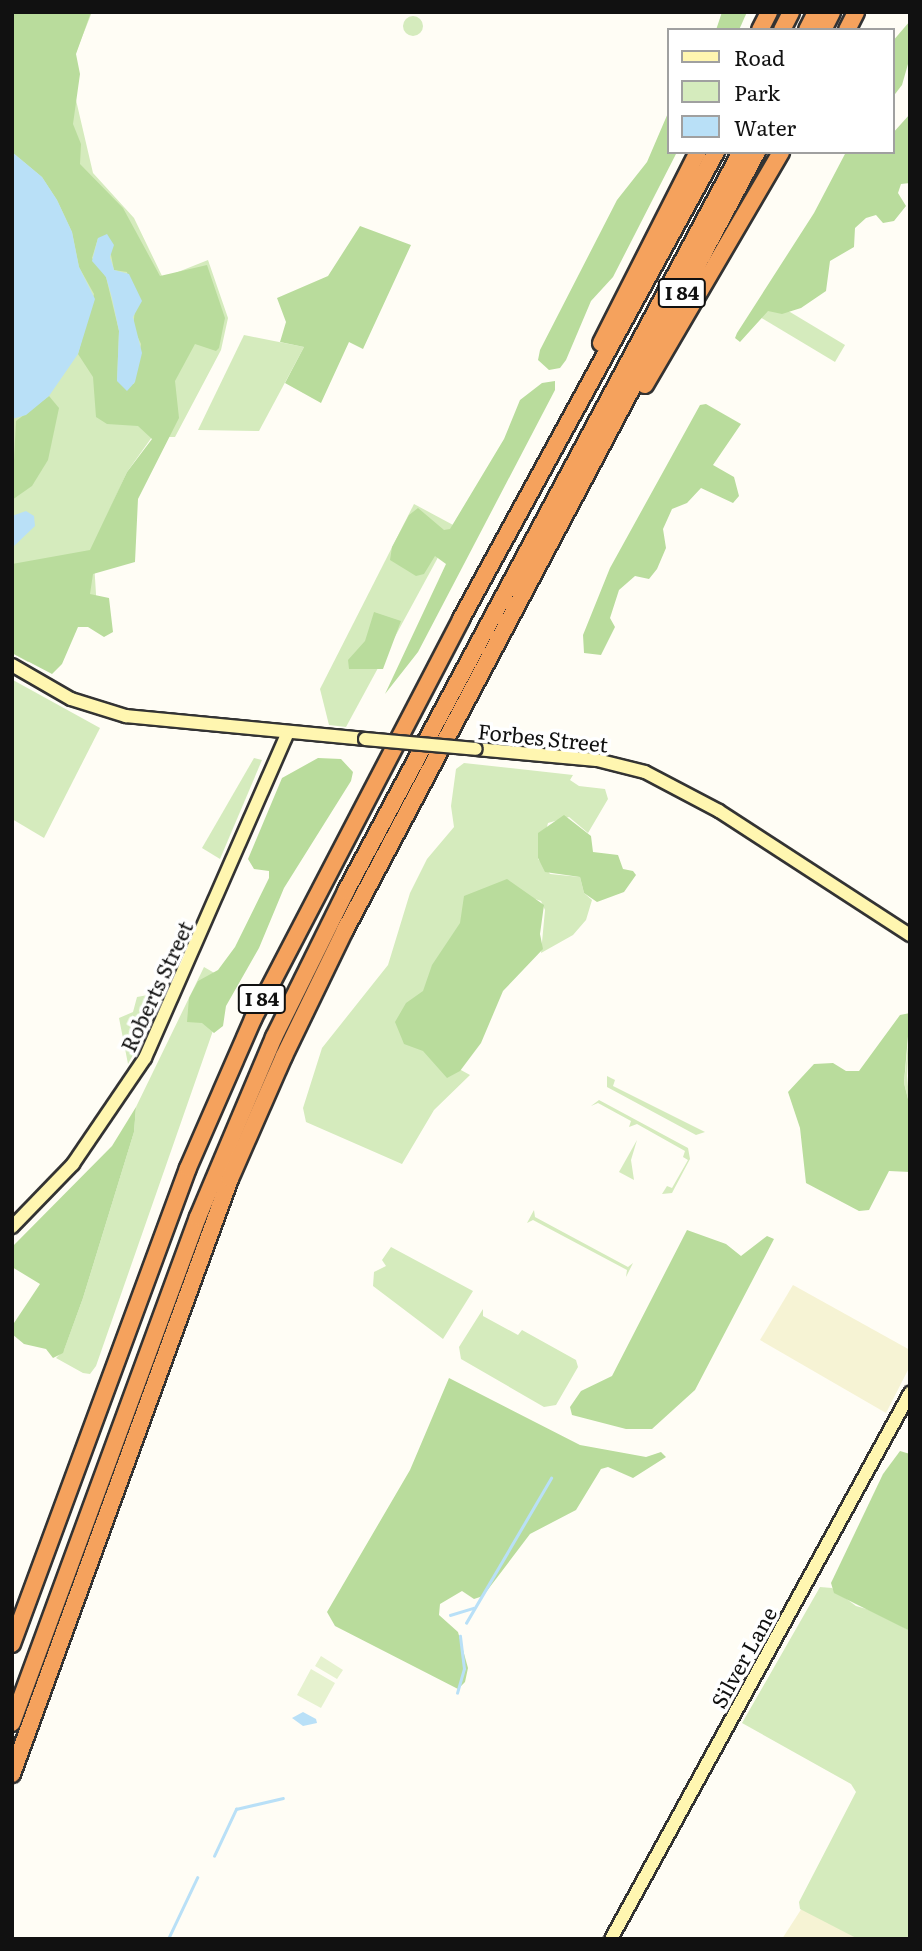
<!DOCTYPE html>
<html>
<head>
<meta charset="utf-8">
<style>
	body { margin:0 }
	#map { position:relative; width:922px; height:1951px; overflow:hidden; background:#fffdf5; font-family:Literata,serif }
	div>[style] { position:absolute }
	.farmland>* { inset:0; background:#f6f3d4 }
	.green>* { inset:0; background:#d5ebbd }
	.round { border-radius:50% }
	.forest>* { inset:0; background:#b9dc9c }
	.pitch>* { inset:0; background:#e6f2cf }
	.water>* { inset:0; background:#b9e0f7 }
	.stream>* { height:2.5px; margin:-1.25px; padding:0 1.25px; transform-origin:1.25px; border-radius:1.25px; background:#b9e0f7 }
	.roads { filter:drop-shadow(2px 0 #333) drop-shadow(-2px 0 #333) drop-shadow(0 2px #333) drop-shadow(0 -2px #333) }
	.secondary>* { height:12px; margin:-6px; padding:0 6px; transform-origin:6px; border-radius:6px; background:#fff6b0 }
	.highway>* { height:16px; margin:-8px; padding:0 8px; transform-origin:8px; border-radius:8px; background:#f5a25d }
	.bridges { filter:drop-shadow(2px 0 #333) drop-shadow(-2px 0 #333) drop-shadow(0 2px #333) drop-shadow(0 -2px #333) }
	.secondary-bridge>* { height:12px; margin:-6px; padding:0 6px; transform-origin:6px; border-radius:6px; background:#fff6b0 }
	span { translate:-50% -50%; white-space:nowrap; text-align:center; line-height:1.15; -webkit-text-stroke:7px #fff; paint-order:stroke }
	.shield-label span { padding:2px 5px; background:#fff; border:2px solid; border-radius:5px; -webkit-text-stroke-width:0 }
	.shield-label { font-size:19px; color:#111; font-weight:700 }
	.street-label { font-size:21px; color:#111 }
	.frame { position:absolute; inset:0; border:14px solid #111; pointer-events:none }
	.legend { position:absolute; left:667px; top:28px; width:228px; height:126px; box-sizing:border-box; background:#fff; border:2px solid #a0a0a0; margin:0; padding:9px 12px; list-style:none; font-size:21px; color:#111 }
	.legend li { display:flex; align-items:center; gap:14px; height:35px }
	.legend b { width:35px; border:2px solid #a0a0a0 }
</style>
</head>
<body>
<div id="map">
	<div class="farmland">
		<div style="clip-path:polygon(793px 1285px,910px 1350px,910px 1366px,886px 1413px,760px 1340px)"></div>
		<div style="clip-path:polygon(802px 1908px,812px 1912px,858px 1939px,782px 1939px)"></div>
	</div>
	<div class="green">
		<div style="clip-path:polygon(12px 12px,92px 12px,69px 70px,93px 173px,134px 218px,163px 278px,208px 260px,228px 318px,221px 350px,175px 437px,152px 437px,127px 472px,93px 546px,98px 626px,77px 614px,28px 662px,12px 653px)"></div>
		<div class="round" style="left:403px;top:16px;width:20px;height:20px"></div>
		<div style="clip-path:polygon(765px 297px,845px 345px,835px 362px,755px 314px)"></div>
		<div style="clip-path:polygon(244px 335px,304px 347px,259px 431px,198px 430px)"></div>
		<div style="clip-path:polygon(414px 504px,455px 526px,346px 727px,329px 725px,320px 689px)"></div>
		<div style="clip-path:polygon(13px 680px,100px 728px,44px 838px,12px 819px)"></div>
		<div style="clip-path:polygon(254px 758px,262px 760px,220px 859px,202px 848px)"></div>
		<div style="clip-path:polygon(464px 763px,573px 775px,570px 780px,579px 786px,605px 789px,608px 799px,588px 833px,569px 817px,548px 823px,538px 859px,550px 874px,580px 877px,584px 893px,592px 900px,586px 920px,573px 935px,541px 953px,545px 910px,541px 901px,526px 896px,516px 886px,430px 1053px,470px 1075px,434px 1110px,402px 1164px,306px 1122px,303px 1108px,322px 1048px,388px 965px,410px 893px,427px 859px,454px 827px,451px 806px,456px 769px)"></div>
		<div style="clip-path:polygon(204px 967px,230px 982px,96px 1366px,90px 1374px,83px 1373px,56px 1358px,64px 1350px,83px 1298px,134px 1132px,136px 1107px)"></div>
		<div style="clip-path:polygon(164px 992px,149px 1025px,128px 1064px,119px 1018px,133px 1012px,137px 997px)"></div>
		<div style="clip-path:polygon(910px 1024px,907px 1076px,910px 1107px,904px 1083px)"></div>
		<div style="clip-path:polygon(607px 1076px,615px 1080px,613px 1086px,705px 1132px,696px 1135px,607px 1087px)"></div>
		<div style="clip-path:polygon(599px 1100px,688px 1148px,690px 1159px,672px 1193px,662px 1194px,667px 1186px,672px 1188px,688px 1160px,683px 1157px,685px 1151px,637px 1124px,629px 1127px,631px 1121px,598px 1103px,591px 1106px)"></div>
		<div style="clip-path:polygon(637px 1140px,631px 1160px,634px 1180px,619px 1172px)"></div>
		<div style="clip-path:polygon(534px 1210px,535px 1217px,628px 1267px,633px 1263px,626px 1277px,627px 1270px,533px 1220px,527px 1223px)"></div>
		<div style="clip-path:polygon(391px 1247px,473px 1291px,443px 1339px,373px 1286px,374px 1272px,386px 1266px,382px 1260px)"></div>
		<div style="clip-path:polygon(483px 1309px,483px 1316px,518px 1335px,522px 1330px,576px 1360px,578px 1367px,556px 1405px,544px 1407px,461px 1359px,459px 1347px)"></div>
		<div style="clip-path:polygon(820px 1587px,832px 1588px,856px 1606px,877px 1612px,910px 1631px,910px 1939px,858px 1939px,800px 1909px,799px 1902px,856px 1792px,851px 1784px,742px 1723px)"></div>
	</div>
	<div class="forest">
		<div style="clip-path:polygon(evenodd,12px 12px,91px 12px,76px 54px,80px 74px,73px 124px,81px 144px,80px 164px,123px 208px,160px 276px,207px 265px,225px 318px,219px 348px,216px 351px,195px 344px,175px 381px,179px 418px,138px 499px,135px 562px,93px 574px,90px 594px,109px 598px,113px 632px,104px 637px,88px 627px,78px 627px,62px 664px,52px 674px,12px 653px,12px 564px,90px 550px,127px 472px,152px 439px,138px 426px,107px 424px,96px 417px,93px 377px,78px 354px,94px 294px,79px 267px,72px 232px,57px 200px,42px 177px,12px 152px,12px 12px,98px 238px,111px 255px,114px 270px,127px 272px,135px 310px,133px 327px,141px 344px,134px 384px,117px 381px,119px 331px,106px 277px,92px 258px,98px 238px)"></div>
		<div style="clip-path:polygon(722px 12px,747px 12px,739px 30px,716px 30px)"></div>
		<div style="clip-path:polygon(910px 21px,910px 57px,902px 85px,892px 98px,892px 42px)"></div>
		<div style="clip-path:polygon(668px 113px,668px 152px,677px 152px,613px 277px,591px 301px,566px 360px,560px 368px,549px 370px,538px 360px,540px 350px,617px 200px,647px 162px)"></div>
		<div style="clip-path:polygon(910px 114px,910px 183px,901px 184px,898px 193px,906px 206px,894px 221px,883px 223px,876px 215px,866px 218px,855px 228px,854px 247px,830px 261px,826px 291px,801px 308px,782px 314px,768px 311px,740px 342px,735px 338px,737px 333px,814px 213px,846px 152px,892px 152px,892px 134px)"></div>
		<div style="clip-path:polygon(360px 226px,411px 245px,363px 349px,349px 342px,321px 403px,285px 383px,304px 347px,280px 342px,286px 322px,277px 298px,328px 276px)"></div>
		<div style="clip-path:polygon(555px 381px,555px 390px,418px 652px,385px 694px,446px 564px,435px 556px,424px 574px,416px 576px,390px 560px,392px 547px,409px 515px,418px 508px,444px 530px,450px 529px,504px 439px,520px 400px,542px 383px)"></div>
		<div style="clip-path:polygon(49px 396px,59px 408px,48px 460px,32px 486px,12px 500px,16px 421px)"></div>
		<div style="clip-path:polygon(706px 404px,741px 424px,713px 465px,734px 477px,739px 496px,733px 503px,701px 488px,687px 503px,672px 509px,663px 529px,666px 548px,657px 569px,649px 579px,635px 576px,619px 590px,610px 618px,615px 627px,601px 655px,584px 653px,583px 635px,610px 568px,700px 405px)"></div>
		<div style="clip-path:polygon(374px 612px,401px 621px,383px 669px,349px 669px,348px 660px,365px 641px)"></div>
		<div style="clip-path:polygon(318px 758px,341px 759px,353px 772px,351px 781px,284px 888px,259px 948px,226px 1006px,223px 1026px,214px 1033px,202px 1023px,187px 1022px,189px 998px,198px 981px,218px 970px,235px 947px,269px 878px,269px 871px,254px 869px,248px 859px,282px 778px)"></div>
		<div style="clip-path:polygon(564px 815px,591px 836px,593px 852px,618px 855px,623px 869px,633px 871px,636px 875px,624px 892px,597px 902px,584px 893px,580px 877px,545px 872px,538px 858px,538px 833px)"></div>
		<div style="clip-path:polygon(507px 879px,544px 905px,540px 934px,543px 949px,503px 991px,481px 1043px,460px 1071px,447px 1078px,423px 1051px,404px 1044px,395px 1022px,406px 1003px,423px 991px,432px 965px,460px 923px,464px 896px)"></div>
		<div style="clip-path:polygon(910px 1013px,904px 1083px,910px 1107px,910px 1172px,889px 1171px,869px 1210px,859px 1211px,806px 1183px,800px 1128px,788px 1092px,814px 1064px,833px 1063px,846px 1071px,859px 1071px,900px 1015px)"></div>
		<div style="clip-path:polygon(136px 1107px,134px 1132px,83px 1298px,63px 1353px,53px 1358px,46px 1349px,24px 1344px,12px 1334px,12px 1326px,40px 1284px,12px 1267px,12px 1247px,112px 1146px)"></div>
		<div style="clip-path:polygon(687px 1230px,726px 1244px,741px 1256px,767px 1236px,774px 1239px,695px 1390px,652px 1429px,626px 1429px,572px 1415px,570px 1407px,581px 1391px,612px 1376px)"></div>
		<div style="clip-path:polygon(449px 1378px,580px 1445px,646px 1457px,661px 1452px,666px 1457px,633px 1478px,608px 1467px,601px 1469px,576px 1510px,530px 1534px,483px 1596px,474px 1599px,462px 1591px,440px 1604px,439px 1615px,458px 1632px,468px 1668px,465px 1682px,458px 1689px,335px 1626px,327px 1612px,410px 1470px)"></div>
		<div style="clip-path:polygon(900px 1451px,910px 1454px,910px 1631px,834px 1593px,831px 1583px,883px 1474px)"></div>
	</div>
	<div class="pitch">
		<div style="clip-path:polygon(321px 1656px,343px 1670px,337px 1679px,315px 1666px)"></div>
		<div style="clip-path:polygon(311px 1669px,335px 1683px,321px 1708px,297px 1695px)"></div>
	</div>
	<div class="water">
		<div style="clip-path:polygon(12px 152px,42px 177px,57px 200px,72px 232px,79px 267px,95px 299px,78px 354px,49px 396px,26px 415px,12px 419px)"></div>
		<div style="clip-path:polygon(107px 234px,114px 245px,110px 257px,114px 270px,129px 274px,142px 301px,133px 317px,142px 353px,135px 382px,127px 391px,117px 381px,119px 331px,112px 298px,106px 277px,92px 261px,98px 238px)"></div>
		<div style="clip-path:polygon(26px 511px,34px 516px,35px 526px,12px 548px,12px 516px)"></div>
		<div style="clip-path:polygon(303px 1712px,316px 1719px,317px 1723px,303px 1726px,292px 1718px)"></div>
	</div>
	<div class="stream">
		<div style="left:450px;top:1615px;width:24px;rotate:-17deg"></div>
		<div style="left:466px;top:1623px;width:168px;rotate:-59.6deg"></div>
		<div style="left:457px;top:1693px;width:25px;rotate:-74deg"></div>
		<div style="left:464px;top:1669px;width:33px;rotate:-97deg"></div>
		<div style="left:214px;top:1856px;width:52px;rotate:-64.9deg"></div>
		<div style="left:236px;top:1809px;width:48px;rotate:-13.2deg"></div>
		<div style="left:168px;top:1939px;width:68px;rotate:-64.6deg"></div>
	</div>
	<div class="roads">
		<div class="secondary">
			<div style="left:12px;top:665px;width:68px;rotate:30deg"></div>
			<div style="left:71px;top:699px;width:58px;rotate:17.2deg"></div>
			<div style="left:126px;top:716px;width:240px;rotate:5.5deg"></div>
			<div style="left:476px;top:749px;width:121px;rotate:5.2deg"></div>
			<div style="left:597px;top:760px;width:49px;rotate:14deg"></div>
			<div style="left:645px;top:772px;width:84px;rotate:27.8deg"></div>
			<div style="left:719px;top:811px;width:228px;rotate:33deg"></div>
			<div style="left:12px;top:1227px;width:88px;rotate:-45.9deg"></div>
			<div style="left:73px;top:1164px;width:128px;rotate:-55.8deg"></div>
			<div style="left:145px;top:1058px;width:355px;rotate:-66.3deg"></div>
			<div style="left:611px;top:1939px;width:623px;rotate:-61.29deg"></div>
		</div>
		<div class="highway">
			<div style="left:760px;top:30px;width:20px;rotate:-63deg"></div>
			<div style="left:782px;top:30px;width:20px;rotate:-63deg"></div>
			<div style="left:807px;top:30px;width:20px;rotate:-63deg"></div>
			<div style="left:823px;top:30px;width:20px;rotate:-63deg"></div>
			<div style="left:847px;top:30px;width:20px;rotate:-63deg"></div>
			<div style="left:601px;top:343px;width:214px;rotate:-63.1deg"></div>
			<div style="left:645px;top:385px;width:270px;rotate:-59.7deg"></div>
			<div style="left:12px;top:1644px;width:507px;rotate:-69.71deg"></div>
			<div style="left:188px;top:1168px;width:163px;rotate:-66.4deg"></div>
			<div style="left:253px;top:1019px;width:451px;rotate:-62.5deg"></div>
			<div style="left:461px;top:619px;width:532px;rotate:-61.36deg"></div>
			<div style="left:12px;top:1723px;width:539px;rotate:-69.82deg"></div>
			<div style="left:198px;top:1217px;width:195px;rotate:-67.1deg"></div>
			<div style="left:274px;top:1037px;width:163px;rotate:-63.7deg"></div>
			<div style="left:346px;top:891px;width:838px;rotate:-61.88deg"></div>
			<div style="left:12px;top:1774px;width:634px;rotate:-69.88deg"></div>
			<div style="left:230px;top:1179px;width:134px;rotate:-66.3deg"></div>
			<div style="left:284px;top:1056px;width:140px;rotate:-64.2deg"></div>
			<div style="left:345px;top:930px;width:880px;rotate:-62.1deg"></div>
		</div>
	</div>
	<div class="bridges">
		<div class="secondary-bridge">
			<div style="left:365px;top:739px;width:111px;rotate:5.1deg"></div>
		</div>
	</div>
	<div class="shield-label">
		<span style="left:682px;top:293px">I 84</span>
		<span style="left:262px;top:999px">I 84</span>
	</div>
	<div class="street-label">
		<span style="left:543px;top:737px;rotate:6deg">Forbes Street</span>
		<span style="left:156px;top:986px;rotate:-65deg">Roberts Street</span>
		<span style="left:743px;top:1657px;rotate:-61deg">Silver Lane</span>
	</div>
	<div class="frame"></div>
	<ul class="legend">
	<li><b style="height:9px;background:#fff6b0"></b>Road</li>
	<li><b style="height:19px;background:#d5ebbd"></b>Park</li>
	<li><b style="height:19px;background:#b9e0f7"></b>Water</li>
	</ul>
</div>
</body>
</html>
